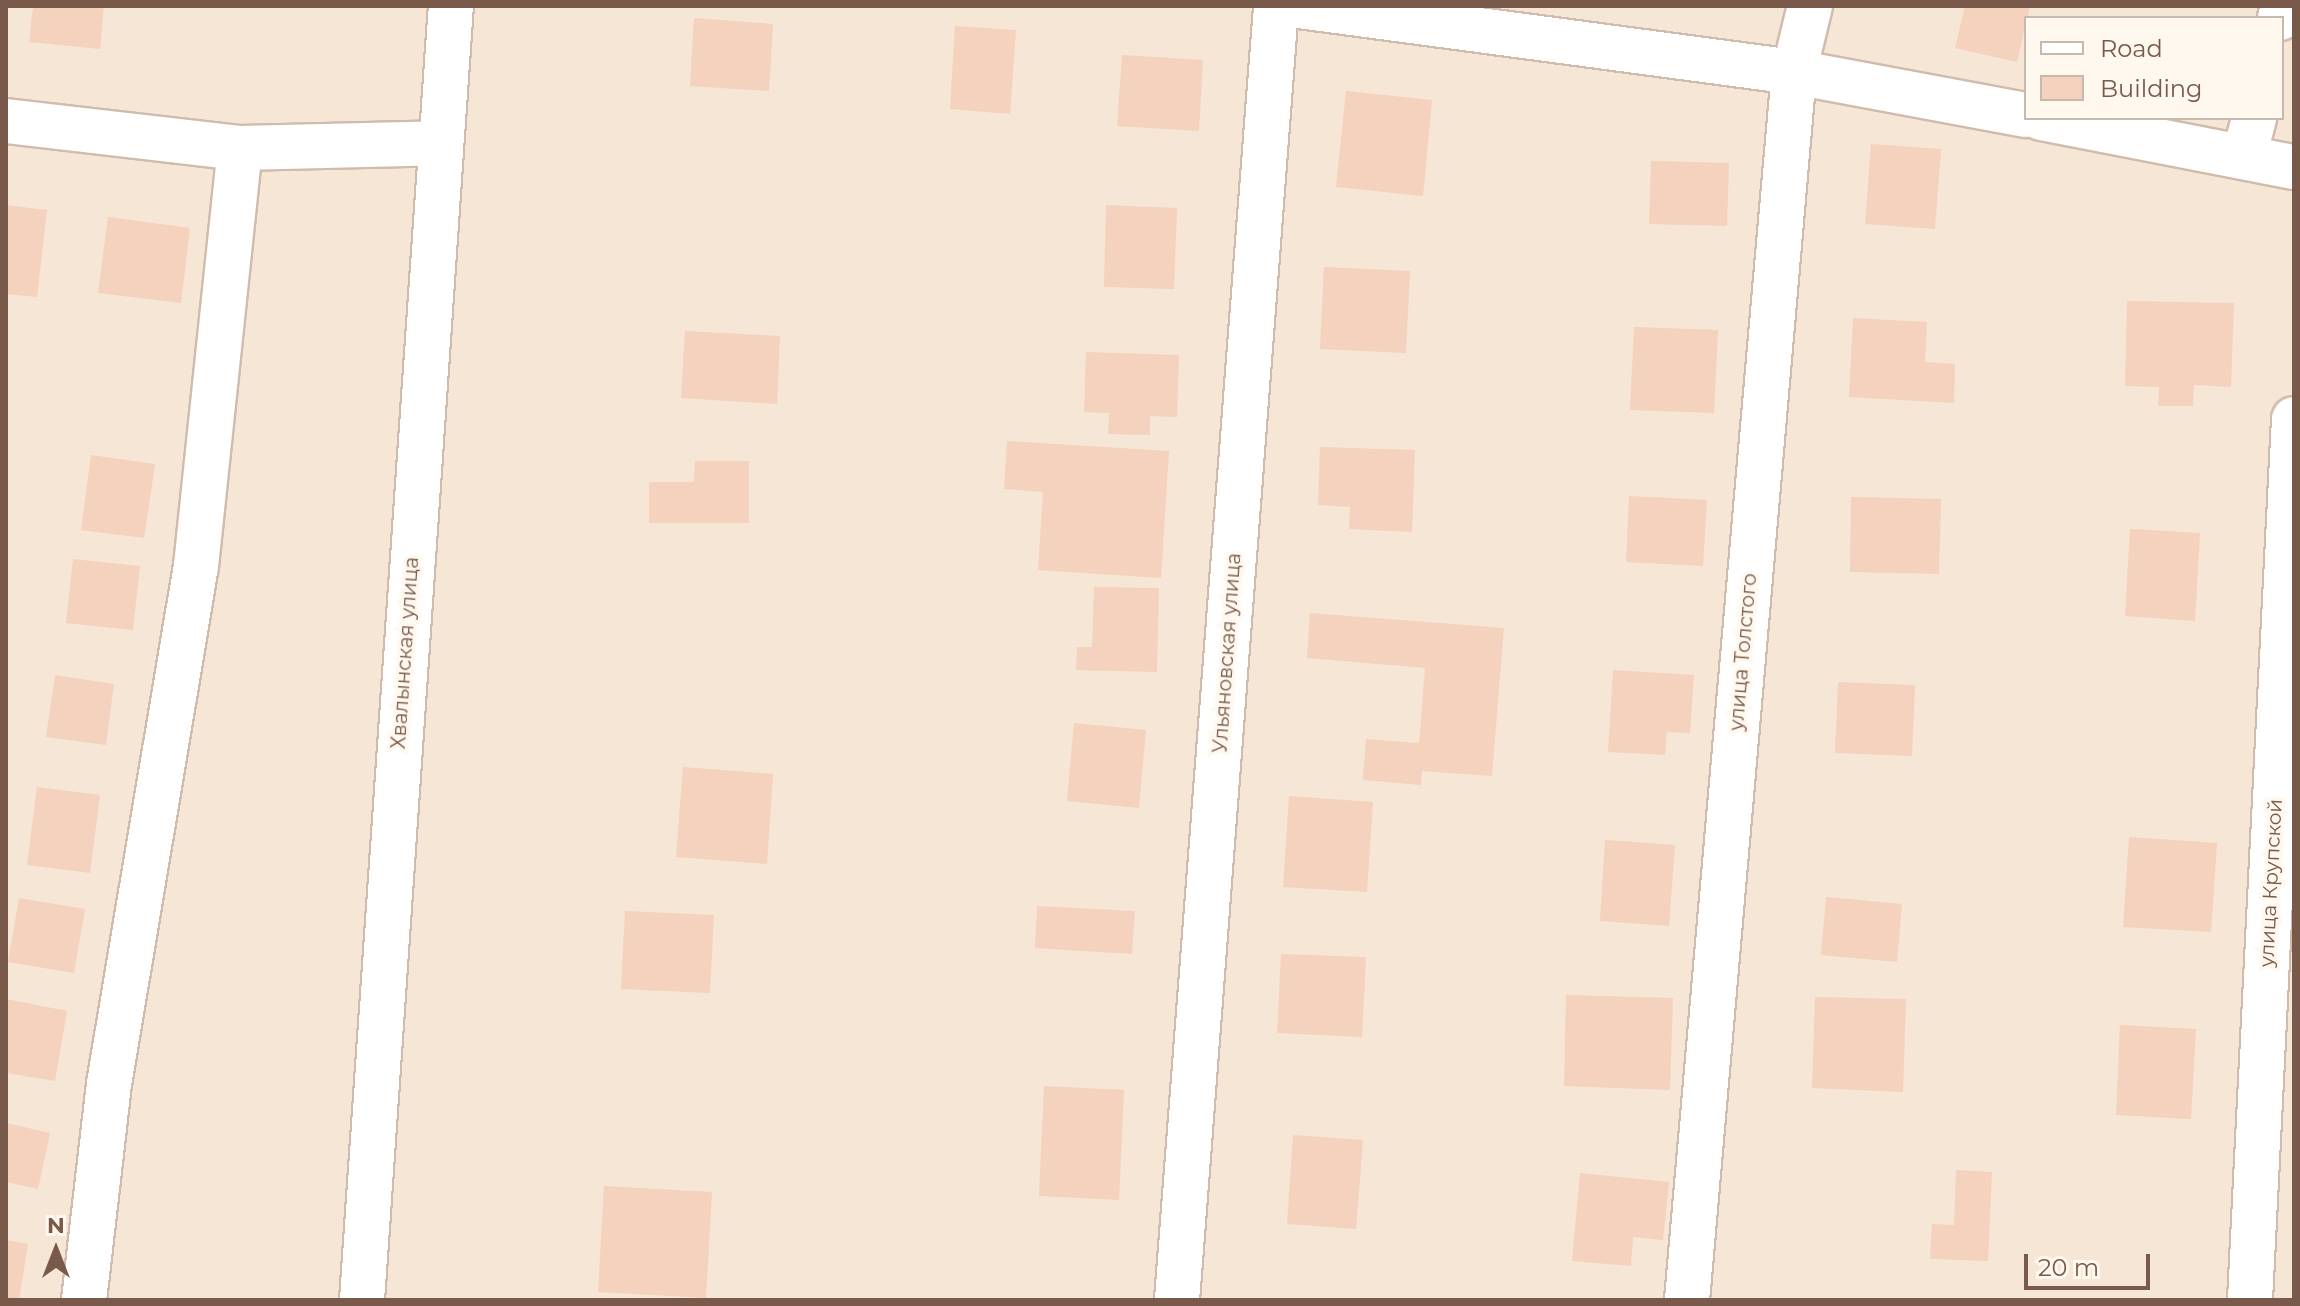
<!DOCTYPE html>
<html>
<head>
<meta charset="utf-8">
<style>
	body { margin:0 }
	#map { position:relative; width:2300px; height:1306px; overflow:hidden; background:#fdf4e7; font-family:Montserrat,sans-serif }
	div>[style] { position:absolute }
	.residential>* { inset:0; background:#f5e6d5 }
	.building>* { inset:0; background:#f4d2bd }
	.roads { filter:drop-shadow(2px 0 #d0bbac) drop-shadow(-2px 0 #d0bbac) drop-shadow(0 2px #d0bbac) drop-shadow(0 -2px #d0bbac) }
	.minor>* { height:44px; margin:-22px; padding:0 22px; transform-origin:22px; border-radius:22px; background:#fff }
	span { translate:-50% -50%; white-space:nowrap; text-align:center; line-height:1.15; -webkit-text-stroke:7px #fff8ee; paint-order:stroke }
	.street-label { font-size:20px; color:#79594a }
	.frame { position:absolute; inset:0; border:8px solid #79594a; pointer-events:none }
	.legend { position:absolute; left:2024px; top:16px; width:260px; height:104px; box-sizing:border-box; background:#fff8ee; border:2px solid #c9b8ac; margin:0; padding:10px 14px; list-style:none; font-size:24px; color:#79594a }
	.legend li { display:flex; align-items:center; gap:16px; height:40px }
	.legend b { width:40px; border:2px solid #c9b8ac }
	.north { position:absolute; left:16px; top:1210px; width:80px; height:80px; -webkit-text-stroke:6px #fff8ee; paint-order:stroke; rotate:0deg; font-size:22px; font-weight:700; line-height:32px; text-align:center; color:#79594a }
	.north::after { content:''; display:block; margin:auto; width:28px; height:36px; background:#79594a; clip-path:polygon(50% 0,100% 100%,50% 72%,0 100%) }
	.scale { position:absolute; left:2024px; top:1254px; width:126px; height:36px; box-sizing:border-box; border:4px solid #79594a; border-top:0; padding-left:10px; font-size:24px; line-height:28px; white-space:nowrap; color:#79594a; -webkit-text-stroke:6px #fff8ee; paint-order:stroke }
</style>
</head>
<body>
<div id="map">
	<div class="residential">
		<div style="clip-path:polygon(evenodd,6px 6px,2294px 6px,2294px 1300px,6px 1300px,6px 6px,2026px 18px,2282px 18px,2282px 118px,2026px 118px,2026px 18px)"></div>
	</div>
	<div class="building">
		<div style="clip-path:polygon(33px 6px,104px 6px,100px 49px,29px 42px)"></div>
		<div style="clip-path:polygon(1965px 6px,2030px 6px,2017px 62px,1955px 48px)"></div>
		<div style="clip-path:polygon(694px 18px,773px 24px,769px 91px,690px 86px)"></div>
		<div style="clip-path:polygon(955px 26px,1016px 30px,1010px 114px,950px 109px)"></div>
		<div style="clip-path:polygon(1122px 55px,1203px 60px,1199px 131px,1117px 126px)"></div>
		<div style="clip-path:polygon(1346px 91px,1432px 100px,1423px 196px,1336px 187px)"></div>
		<div style="clip-path:polygon(1871px 144px,1941px 149px,1935px 229px,1865px 224px)"></div>
		<div style="clip-path:polygon(1651px 161px,1729px 163px,1727px 226px,1649px 224px)"></div>
		<div style="clip-path:polygon(6px 205px,47px 210px,37px 297px,6px 294px)"></div>
		<div style="clip-path:polygon(1106px 205px,1177px 208px,1174px 289px,1104px 287px)"></div>
		<div style="clip-path:polygon(108px 217px,190px 228px,181px 303px,98px 293px)"></div>
		<div style="clip-path:polygon(1324px 267px,1410px 271px,1406px 353px,1320px 349px)"></div>
		<div style="clip-path:polygon(2127px 301px,2234px 303px,2231px 387px,2194px 385px,2193px 406px,2158px 406px,2159px 387px,2125px 386px)"></div>
		<div style="clip-path:polygon(1853px 318px,1927px 322px,1925px 362px,1955px 364px,1954px 403px,1849px 397px)"></div>
		<div style="clip-path:polygon(1634px 327px,1718px 330px,1714px 413px,1630px 410px)"></div>
		<div style="clip-path:polygon(685px 331px,780px 336px,777px 404px,681px 398px)"></div>
		<div style="clip-path:polygon(1086px 352px,1179px 355px,1177px 417px,1150px 416px,1150px 435px,1108px 434px,1109px 413px,1084px 412px)"></div>
		<div style="clip-path:polygon(1007px 441px,1169px 451px,1161px 578px,1038px 570px,1043px 492px,1004px 489px)"></div>
		<div style="clip-path:polygon(1320px 447px,1415px 450px,1412px 532px,1349px 529px,1350px 507px,1318px 505px)"></div>
		<div style="clip-path:polygon(91px 455px,155px 464px,144px 538px,81px 530px)"></div>
		<div style="clip-path:polygon(695px 461px,749px 461px,749px 523px,649px 523px,649px 482px,694px 482px)"></div>
		<div style="clip-path:polygon(1629px 496px,1707px 500px,1703px 566px,1626px 562px)"></div>
		<div style="clip-path:polygon(1851px 497px,1941px 499px,1939px 574px,1850px 572px)"></div>
		<div style="clip-path:polygon(2130px 529px,2200px 533px,2195px 621px,2125px 616px)"></div>
		<div style="clip-path:polygon(73px 559px,140px 566px,133px 630px,66px 623px)"></div>
		<div style="clip-path:polygon(1094px 587px,1159px 588px,1157px 672px,1076px 670px,1077px 647px,1092px 647px)"></div>
		<div style="clip-path:polygon(1310px 613px,1504px 628px,1492px 776px,1422px 771px,1421px 785px,1363px 780px,1366px 739px,1419px 743px,1425px 668px,1307px 658px)"></div>
		<div style="clip-path:polygon(1613px 670px,1694px 675px,1690px 733px,1667px 732px,1665px 755px,1608px 752px)"></div>
		<div style="clip-path:polygon(55px 675px,114px 684px,106px 745px,46px 737px)"></div>
		<div style="clip-path:polygon(1838px 682px,1915px 685px,1912px 756px,1835px 753px)"></div>
		<div style="clip-path:polygon(1074px 723px,1146px 730px,1139px 808px,1067px 801px)"></div>
		<div style="clip-path:polygon(683px 767px,773px 774px,767px 864px,676px 857px)"></div>
		<div style="clip-path:polygon(37px 787px,100px 795px,90px 873px,27px 865px)"></div>
		<div style="clip-path:polygon(1289px 796px,1373px 802px,1367px 892px,1283px 887px)"></div>
		<div style="clip-path:polygon(2129px 837px,2217px 843px,2211px 932px,2123px 927px)"></div>
		<div style="clip-path:polygon(1605px 840px,1675px 845px,1669px 926px,1600px 921px)"></div>
		<div style="clip-path:polygon(1826px 897px,1902px 904px,1897px 962px,1821px 955px)"></div>
		<div style="clip-path:polygon(19px 898px,85px 909px,74px 973px,8px 962px)"></div>
		<div style="clip-path:polygon(1037px 906px,1135px 911px,1132px 954px,1035px 948px)"></div>
		<div style="clip-path:polygon(625px 911px,714px 915px,710px 993px,621px 989px)"></div>
		<div style="clip-path:polygon(1281px 954px,1366px 957px,1362px 1037px,1277px 1033px)"></div>
		<div style="clip-path:polygon(1566px 995px,1673px 998px,1670px 1090px,1564px 1086px)"></div>
		<div style="clip-path:polygon(1815px 997px,1906px 999px,1903px 1092px,1812px 1088px)"></div>
		<div style="clip-path:polygon(6px 999px,67px 1011px,55px 1081px,6px 1073px)"></div>
		<div style="clip-path:polygon(2120px 1025px,2196px 1029px,2191px 1119px,2116px 1115px)"></div>
		<div style="clip-path:polygon(1044px 1086px,1124px 1090px,1119px 1200px,1039px 1196px)"></div>
		<div style="clip-path:polygon(6px 1123px,50px 1133px,38px 1189px,6px 1182px)"></div>
		<div style="clip-path:polygon(1293px 1135px,1363px 1140px,1356px 1229px,1287px 1224px)"></div>
		<div style="clip-path:polygon(1956px 1170px,1992px 1172px,1988px 1261px,1930px 1259px,1932px 1224px,1954px 1225px)"></div>
		<div style="clip-path:polygon(1580px 1173px,1669px 1182px,1663px 1240px,1633px 1237px,1631px 1266px,1572px 1261px)"></div>
		<div style="clip-path:polygon(604px 1186px,712px 1192px,706px 1298px,598px 1292px)"></div>
		<div style="clip-path:polygon(6px 1240px,28px 1244px,19px 1300px,6px 1300px)"></div>
	</div>
	<div class="roads">
		<div class="minor">
			<div style="left:1299px;top:6px;width:499px;rotate:7.6deg"></div>
			<div style="left:1794px;top:72px;width:236px;rotate:10.5deg"></div>
			<div style="left:2280px;top:18px;width:12px;rotate:-76deg"></div>
			<div style="left:2041px;top:118px;width:258px;rotate:11deg"></div>
			<div style="left:6px;top:121px;width:236px;rotate:6.6deg"></div>
			<div style="left:240px;top:148px;width:199px;rotate:-1.4deg"></div>
			<div style="left:2244px;top:156px;width:39px;rotate:-75deg"></div>
			<div style="left:84px;top:1300px;width:217px;rotate:-83.4deg"></div>
			<div style="left:109px;top:1084px;width:525px;rotate:-80.47deg"></div>
			<div style="left:196px;top:566px;width:420px;rotate:-84deg"></div>
			<div style="left:362px;top:1300px;width:1297px;rotate:-86.07deg"></div>
			<div style="left:1177px;top:1300px;width:1298px;rotate:-85.62deg"></div>
			<div style="left:1687px;top:1300px;width:1233px;rotate:-85.02deg"></div>
			<div style="left:1794px;top:72px;width:68px;rotate:-76.4deg"></div>
			<div style="left:2250px;top:1300px;width:882px;rotate:-87.14deg"></div>
		</div>
	</div>
	<div class="street-label">
		<span style="left:1743px;top:652px;rotate:-85deg">улица Толстого</span>
		<span style="left:405px;top:653px;rotate:-86deg">Хвалынская улица</span>
		<span style="left:1227px;top:653px;rotate:-86deg">Ульяновская улица</span>
		<span style="left:2271px;top:883px;rotate:-87deg">улица Крупской</span>
	</div>
	<div class="frame"></div>
	<ul class="legend">
	<li><b style="height:10px;background:#fff"></b>Road</li>
	<li><b style="height:22px;background:#f4d2bd"></b>Building</li>
	</ul>
	<div class="north">N</div>
	<div class="scale">20 m</div>
</div>
</body>
</html>
